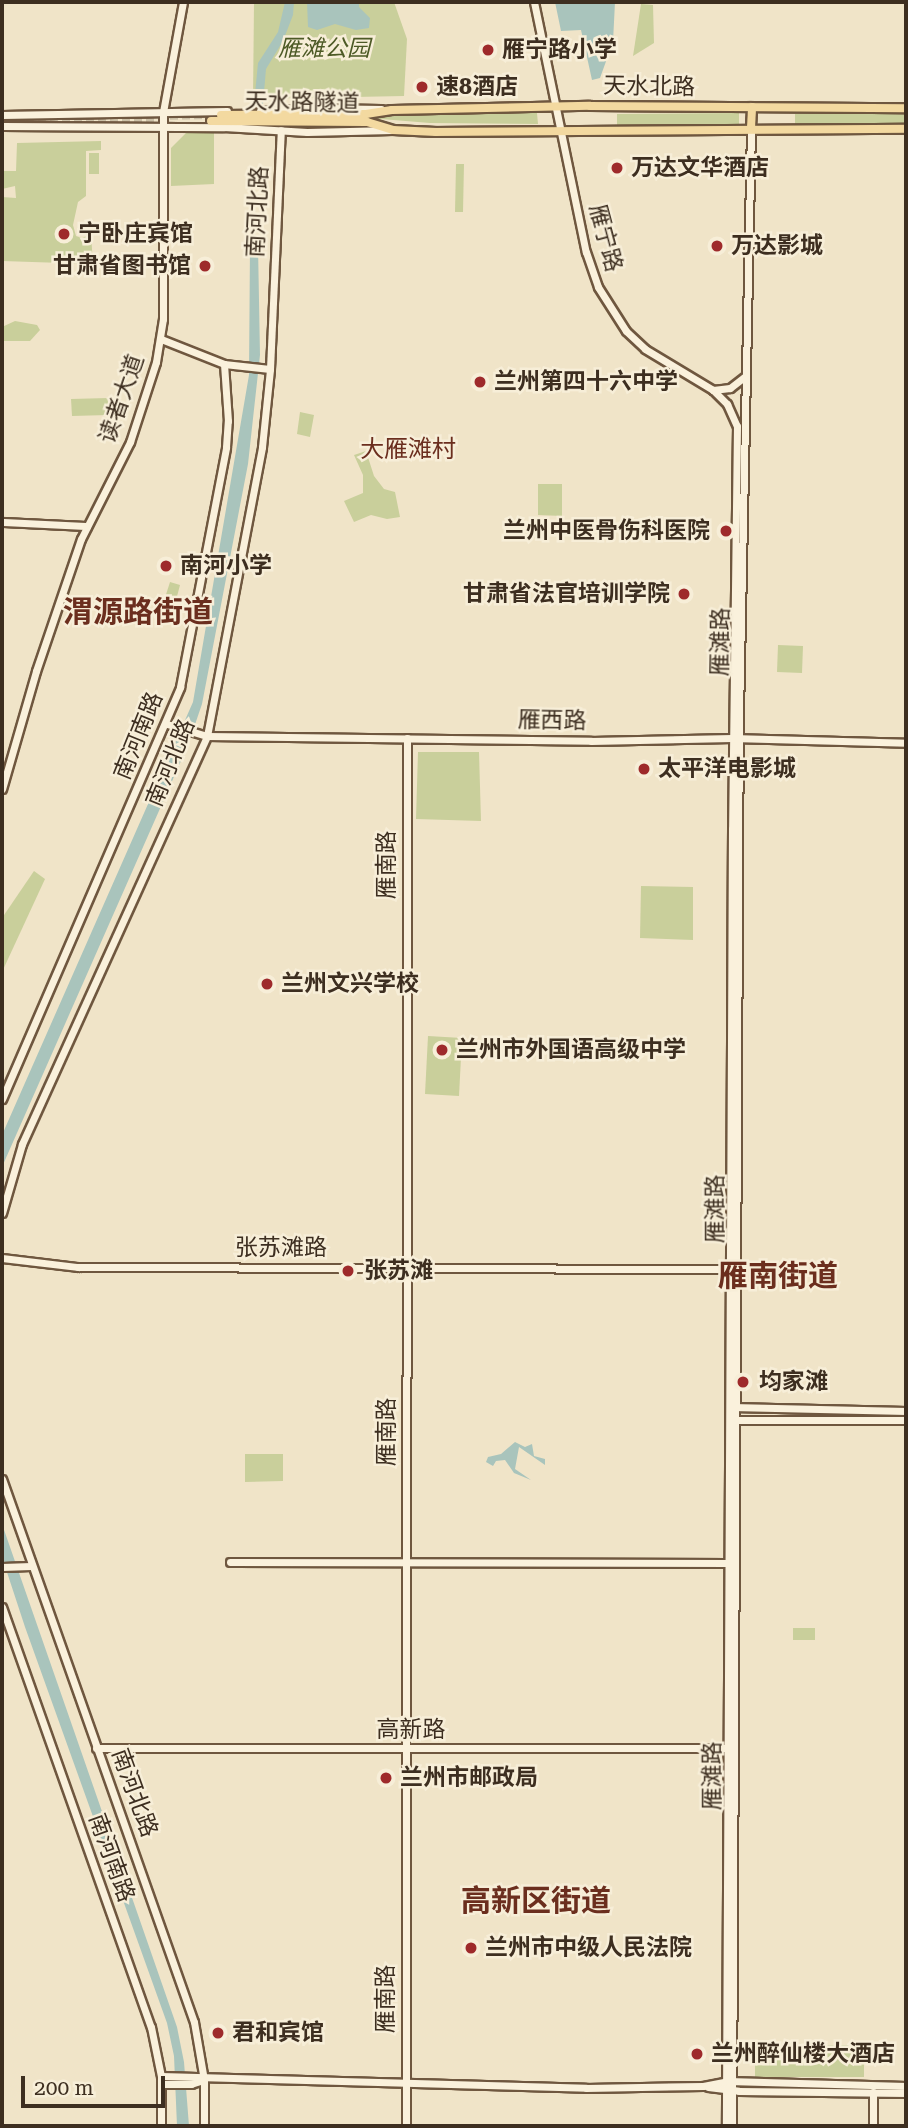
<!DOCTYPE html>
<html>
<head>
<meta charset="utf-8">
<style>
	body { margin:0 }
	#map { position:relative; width:908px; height:2128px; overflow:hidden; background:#f0e4c8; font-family:"Roboto Serif","Noto Sans SC",serif }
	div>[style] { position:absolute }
	.green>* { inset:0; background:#c9cf9b }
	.water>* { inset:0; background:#a9c4bc }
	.primary-tunnel>* { height:8px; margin-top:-4px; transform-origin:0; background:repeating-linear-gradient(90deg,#ccc0a6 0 8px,transparent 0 12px) }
	.roads { filter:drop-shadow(2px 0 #6f573f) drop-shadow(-2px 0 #6f573f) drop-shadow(0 2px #6f573f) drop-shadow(0 -2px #6f573f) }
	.secondary>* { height:7px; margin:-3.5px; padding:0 3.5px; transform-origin:3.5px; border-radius:3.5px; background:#faf1dc }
	.primary>* { height:8px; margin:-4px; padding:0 4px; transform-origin:4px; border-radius:4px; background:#f3d9a0 }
	.dots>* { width:19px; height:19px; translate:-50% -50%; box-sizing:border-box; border:4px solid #f7eed8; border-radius:50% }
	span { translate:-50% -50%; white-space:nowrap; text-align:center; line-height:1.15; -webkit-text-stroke:5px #f7eed8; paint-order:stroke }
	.park-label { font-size:23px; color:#4d5a26; font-style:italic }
	.poi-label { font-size:23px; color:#3d2e20; font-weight:700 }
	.left { translate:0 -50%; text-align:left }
	.right { translate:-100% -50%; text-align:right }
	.street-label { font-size:23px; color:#3d2e20 }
	.neighbourhood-label { font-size:24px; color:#6b2e1e }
	.district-label { font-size:30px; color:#6b2e1e; font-weight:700 }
	.frame { position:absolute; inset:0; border:4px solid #3d2e20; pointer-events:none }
	.scale { position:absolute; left:21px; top:2076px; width:144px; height:32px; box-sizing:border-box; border:4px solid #3d2e20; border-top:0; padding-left:9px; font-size:21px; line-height:24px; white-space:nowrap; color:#3d2e20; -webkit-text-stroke:5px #f7eed8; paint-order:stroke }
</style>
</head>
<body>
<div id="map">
	<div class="green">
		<div style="clip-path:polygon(254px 2px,394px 2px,407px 39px,404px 96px,253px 99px)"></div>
		<div style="clip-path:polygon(641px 4px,653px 5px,654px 43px,633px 56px)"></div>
		<div style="clip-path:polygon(906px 112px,906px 124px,795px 125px,795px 114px)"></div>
		<div style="clip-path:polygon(434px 113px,537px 113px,538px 124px,430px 123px,369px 118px)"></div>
		<div style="clip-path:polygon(739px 113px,739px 124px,617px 125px,617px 114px)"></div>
		<div style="clip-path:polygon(189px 130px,214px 130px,214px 184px,171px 186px,171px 148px)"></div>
		<div style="clip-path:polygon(101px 141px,101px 150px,86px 151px,86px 196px,78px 202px,73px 225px,76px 236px,82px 238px,91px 234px,93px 264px,2px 261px,2px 197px,16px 198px,15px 186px,2px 189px,2px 171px,16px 171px,17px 143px)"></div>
		<div style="clip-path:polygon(89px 153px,99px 153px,99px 174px,89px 174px)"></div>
		<div style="clip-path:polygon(456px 164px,464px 164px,463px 212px,455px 212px)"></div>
		<div style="clip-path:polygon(15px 321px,37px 325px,40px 330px,30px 341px,2px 341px,2px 327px)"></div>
		<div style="clip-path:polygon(108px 398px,108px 415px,72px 416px,71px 399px)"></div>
		<div style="clip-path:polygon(300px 412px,314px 415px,310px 437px,297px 434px)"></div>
		<div style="clip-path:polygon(366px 451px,374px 476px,384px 489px,395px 492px,400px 517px,387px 519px,371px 515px,354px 522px,344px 501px,363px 493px,363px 475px,354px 455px)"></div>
		<div style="clip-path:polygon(538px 484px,562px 484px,562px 516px,538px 515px)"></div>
		<div style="clip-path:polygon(170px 582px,180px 585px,174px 608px,163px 604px)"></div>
		<div style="clip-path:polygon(778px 645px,803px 646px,802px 673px,777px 672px)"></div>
		<div style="clip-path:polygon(418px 752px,479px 752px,481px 821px,416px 819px)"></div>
		<div style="clip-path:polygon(34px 871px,45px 879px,2px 972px,2px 918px)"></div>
		<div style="clip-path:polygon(641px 886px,693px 887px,693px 940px,640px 938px)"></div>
		<div style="clip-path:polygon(428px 1036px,462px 1038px,459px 1096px,425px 1094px)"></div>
		<div style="clip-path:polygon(245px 1454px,283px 1454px,283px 1481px,245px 1482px)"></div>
		<div style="clip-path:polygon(793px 1628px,815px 1628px,815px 1640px,793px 1640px)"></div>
		<div style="clip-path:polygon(755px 2045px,864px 2045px,864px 2077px,755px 2077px)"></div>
	</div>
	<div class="water">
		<div style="clip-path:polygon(285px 2px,294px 2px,293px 15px,283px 41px,266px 69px,263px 104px,254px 104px,258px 63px,278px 32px)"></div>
		<div style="clip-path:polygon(307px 2px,359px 2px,359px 7px,370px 18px,369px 28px,356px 30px,335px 24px,317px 30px,308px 27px)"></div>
		<div style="clip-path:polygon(555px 2px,615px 2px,613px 42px,600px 78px,592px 80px,581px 30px,561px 31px)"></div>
		<div style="clip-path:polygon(250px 245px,258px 245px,260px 355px,248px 464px,202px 704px,188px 745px,2px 1167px,2px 1135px,193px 702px,249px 375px)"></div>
		<div style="clip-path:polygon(515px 1442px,525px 1447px,532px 1444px,534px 1456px,545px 1459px,545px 1465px,519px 1447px,515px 1469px,531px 1480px,514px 1473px,505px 1460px,496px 1461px,493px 1466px,486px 1462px,488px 1457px,501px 1454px)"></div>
		<div style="clip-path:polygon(2px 1524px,177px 2027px,184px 2062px,189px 2126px,177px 2126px,174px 2056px,167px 2023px,25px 1627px,2px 1557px)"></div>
	</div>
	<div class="primary-tunnel">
		<div style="left:158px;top:116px;width:53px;rotate:-1.1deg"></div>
		<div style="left:2px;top:123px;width:165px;rotate:-0.7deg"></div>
	</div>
	<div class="roads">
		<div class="secondary">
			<div style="left:534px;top:2px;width:255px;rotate:78.3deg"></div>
			<div style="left:586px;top:252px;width:37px;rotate:71deg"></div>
			<div style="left:598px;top:287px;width:52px;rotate:57.5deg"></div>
			<div style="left:626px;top:331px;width:26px;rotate:43deg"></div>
			<div style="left:645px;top:349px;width:79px;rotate:31.1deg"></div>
			<div style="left:713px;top:390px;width:20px;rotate:45deg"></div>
			<div style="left:727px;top:404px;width:24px;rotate:66deg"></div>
			<div style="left:737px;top:426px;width:403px;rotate:90.7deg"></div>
			<div style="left:732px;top:829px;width:1297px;rotate:90.27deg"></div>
			<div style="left:260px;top:111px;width:49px;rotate:-3.5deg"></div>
			<div style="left:309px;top:108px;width:72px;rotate:0.8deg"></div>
			<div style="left:2px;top:115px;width:225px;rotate:-1deg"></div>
			<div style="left:2px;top:126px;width:222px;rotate:0.3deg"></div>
			<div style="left:224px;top:127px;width:83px;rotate:3.4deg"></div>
			<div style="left:307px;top:132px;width:85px;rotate:-1.3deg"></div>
			<div style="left:161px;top:339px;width:68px;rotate:21.6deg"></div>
			<div style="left:224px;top:364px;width:46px;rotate:6.2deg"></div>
			<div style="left:713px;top:390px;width:17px;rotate:-7deg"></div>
			<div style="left:730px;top:388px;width:18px;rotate:-38deg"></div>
			<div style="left:2px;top:522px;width:85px;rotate:2.7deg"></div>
			<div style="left:167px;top:724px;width:42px;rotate:16.7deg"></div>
			<div style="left:207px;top:736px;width:384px;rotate:0.7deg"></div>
			<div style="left:591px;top:741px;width:141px;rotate:-1.2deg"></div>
			<div style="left:732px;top:738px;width:174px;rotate:1.6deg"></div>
			<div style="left:2px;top:789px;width:123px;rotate:-73.9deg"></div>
			<div style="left:36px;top:671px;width:139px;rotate:-71.2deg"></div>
			<div style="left:81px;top:539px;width:109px;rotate:-63.2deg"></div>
			<div style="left:130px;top:442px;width:84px;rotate:-72deg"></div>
			<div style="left:156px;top:362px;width:44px;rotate:-80.8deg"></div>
			<div style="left:163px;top:319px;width:207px;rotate:-90deg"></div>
			<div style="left:163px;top:112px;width:112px;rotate:-79.7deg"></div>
			<div style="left:2px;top:1099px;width:449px;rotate:-66.6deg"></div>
			<div style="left:180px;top:687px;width:244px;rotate:-79.1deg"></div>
			<div style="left:226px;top:447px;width:26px;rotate:-86deg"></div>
			<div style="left:228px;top:421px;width:57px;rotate:-94deg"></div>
			<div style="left:2px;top:1213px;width:72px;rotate:-73.8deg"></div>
			<div style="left:22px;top:1144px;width:448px;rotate:-65.6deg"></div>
			<div style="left:207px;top:736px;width:294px;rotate:-79.2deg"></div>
			<div style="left:262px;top:447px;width:78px;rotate:-84.1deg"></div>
			<div style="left:270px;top:369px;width:239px;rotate:-87.4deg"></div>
			<div style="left:2px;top:1258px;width:77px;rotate:6.8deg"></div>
			<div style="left:78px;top:1267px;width:654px;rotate:0.18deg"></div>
			<div style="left:732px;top:1407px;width:174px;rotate:1.3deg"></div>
			<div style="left:734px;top:1420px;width:172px"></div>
			<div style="left:2px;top:1479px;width:576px;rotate:70.53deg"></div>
			<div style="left:194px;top:2022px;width:59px;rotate:80.2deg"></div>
			<div style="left:204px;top:2080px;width:46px;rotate:90deg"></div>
			<div style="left:230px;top:1562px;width:501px;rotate:0.11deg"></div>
			<div style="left:2px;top:1567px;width:29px;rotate:-2deg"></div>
			<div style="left:2px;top:1607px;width:446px;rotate:70.5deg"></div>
			<div style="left:151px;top:2027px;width:50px;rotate:78.5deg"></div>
			<div style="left:161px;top:2076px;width:50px;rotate:90deg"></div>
			<div style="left:96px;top:1748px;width:632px"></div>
			<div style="left:161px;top:2076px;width:425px;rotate:1.6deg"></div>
			<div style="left:586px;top:2088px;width:117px;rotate:-1deg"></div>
			<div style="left:703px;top:2086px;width:25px;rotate:-11deg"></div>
			<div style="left:728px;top:2081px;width:178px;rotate:1.6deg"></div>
			<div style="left:161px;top:2084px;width:30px"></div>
			<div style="left:191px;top:2084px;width:13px;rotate:-18deg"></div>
			<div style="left:708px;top:2087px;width:31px;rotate:7deg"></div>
			<div style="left:739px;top:2091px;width:167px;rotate:0.7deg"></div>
			<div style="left:406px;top:2126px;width:1388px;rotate:-89.96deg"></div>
			<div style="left:732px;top:2126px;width:1412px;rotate:-89.72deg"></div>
			<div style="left:739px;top:714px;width:586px;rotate:-88.83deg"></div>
			<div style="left:873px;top:2126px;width:34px;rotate:-90deg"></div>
		</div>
		<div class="primary">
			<div style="left:221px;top:115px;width:145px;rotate:-0.4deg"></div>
			<div style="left:366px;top:114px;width:26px;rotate:-9deg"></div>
			<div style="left:392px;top:110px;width:198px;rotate:-1.2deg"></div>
			<div style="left:590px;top:106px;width:316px;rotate:0.4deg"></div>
			<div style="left:211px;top:121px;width:156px;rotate:0.4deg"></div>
			<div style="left:367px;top:122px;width:27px;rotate:17deg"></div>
			<div style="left:393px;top:130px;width:43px;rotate:2.7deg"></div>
			<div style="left:436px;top:132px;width:470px;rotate:-0.4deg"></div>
			<div style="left:751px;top:128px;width:21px;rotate:-87deg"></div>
		</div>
	</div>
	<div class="dots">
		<div style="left:488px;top:50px;background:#9e2a2b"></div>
		<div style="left:422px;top:87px;background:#9e2a2b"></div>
		<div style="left:617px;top:168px;background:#9e2a2b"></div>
		<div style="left:64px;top:234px;background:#9e2a2b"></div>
		<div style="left:717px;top:246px;background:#9e2a2b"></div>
		<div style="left:205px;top:266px;background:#9e2a2b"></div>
		<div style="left:480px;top:382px;background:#9e2a2b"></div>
		<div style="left:726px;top:531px;background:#9e2a2b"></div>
		<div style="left:166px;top:566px;background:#9e2a2b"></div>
		<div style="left:684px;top:594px;background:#9e2a2b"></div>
		<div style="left:644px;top:769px;background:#9e2a2b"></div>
		<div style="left:267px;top:984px;background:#9e2a2b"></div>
		<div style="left:442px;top:1050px;background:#9e2a2b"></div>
		<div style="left:348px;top:1271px;background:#9e2a2b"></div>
		<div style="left:743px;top:1382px;background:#9e2a2b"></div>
		<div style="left:386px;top:1778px;background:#9e2a2b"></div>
		<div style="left:471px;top:1948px;background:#9e2a2b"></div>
		<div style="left:218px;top:2033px;background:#9e2a2b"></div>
		<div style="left:697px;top:2054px;background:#9e2a2b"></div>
	</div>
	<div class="park-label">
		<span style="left:324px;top:49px">雁滩公园</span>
	</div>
	<div class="poi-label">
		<span class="left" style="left:502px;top:50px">雁宁路小学</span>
		<span class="left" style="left:436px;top:87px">速8酒店</span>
		<span class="left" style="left:631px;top:168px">万达文华酒店</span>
		<span class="left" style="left:78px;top:234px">宁卧庄宾馆</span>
		<span class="left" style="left:731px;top:246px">万达影城</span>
		<span class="right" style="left:191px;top:266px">甘肃省图书馆</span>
		<span class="left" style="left:494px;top:382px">兰州第四十六中学</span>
		<span class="right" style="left:710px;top:531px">兰州中医骨伤科医院</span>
		<span class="left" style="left:180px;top:566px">南河小学</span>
		<span class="right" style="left:670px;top:594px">甘肃省法官培训学院</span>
		<span class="left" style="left:658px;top:769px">太平洋电影城</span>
		<span class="left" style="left:281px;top:984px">兰州文兴学校</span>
		<span class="left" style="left:456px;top:1050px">兰州市外国语高级中学</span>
		<span class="left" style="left:364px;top:1271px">张苏滩</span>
		<span class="left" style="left:759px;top:1382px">均家滩</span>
		<span class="left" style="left:400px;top:1778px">兰州市邮政局</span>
		<span class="left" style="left:485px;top:1948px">兰州市中级人民法院</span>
		<span class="left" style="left:232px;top:2033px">君和宾馆</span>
		<span class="left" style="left:711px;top:2054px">兰州醉仙楼大酒店</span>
	</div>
	<div class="street-label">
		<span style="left:649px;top:87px;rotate:1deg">天水北路</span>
		<span style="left:302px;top:103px;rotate:1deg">天水路隧道</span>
		<span style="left:258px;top:212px;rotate:-87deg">南河北路</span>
		<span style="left:605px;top:238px;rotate:75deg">雁宁路</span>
		<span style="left:122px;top:399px;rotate:-71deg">读者大道</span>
		<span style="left:721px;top:642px;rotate:-89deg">雁滩路</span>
		<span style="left:552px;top:721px;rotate:1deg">雁西路</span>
		<span style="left:139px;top:736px;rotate:-68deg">南河南路</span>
		<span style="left:171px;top:763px;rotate:-68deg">南河北路</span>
		<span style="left:387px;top:865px;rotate:-90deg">雁南路</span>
		<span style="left:716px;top:1209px;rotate:-90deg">雁滩路</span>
		<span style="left:281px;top:1248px">张苏滩路</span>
		<span style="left:387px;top:1432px;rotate:-90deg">雁南路</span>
		<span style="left:411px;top:1730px">高新路</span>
		<span style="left:713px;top:1776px;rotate:-90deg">雁滩路</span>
		<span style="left:134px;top:1793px;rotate:70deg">南河北路</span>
		<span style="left:111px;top:1858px;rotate:70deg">南河南路</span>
		<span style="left:386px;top:1999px;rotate:-90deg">雁南路</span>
	</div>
	<div class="neighbourhood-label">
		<span style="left:408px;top:450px">大雁滩村</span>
	</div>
	<div class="district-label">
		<span style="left:138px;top:612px">渭源路街道</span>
		<span style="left:778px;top:1276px">雁南街道</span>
		<span style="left:536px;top:1901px">高新区街道</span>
	</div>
	<div class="frame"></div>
	<div class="scale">200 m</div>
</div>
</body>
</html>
